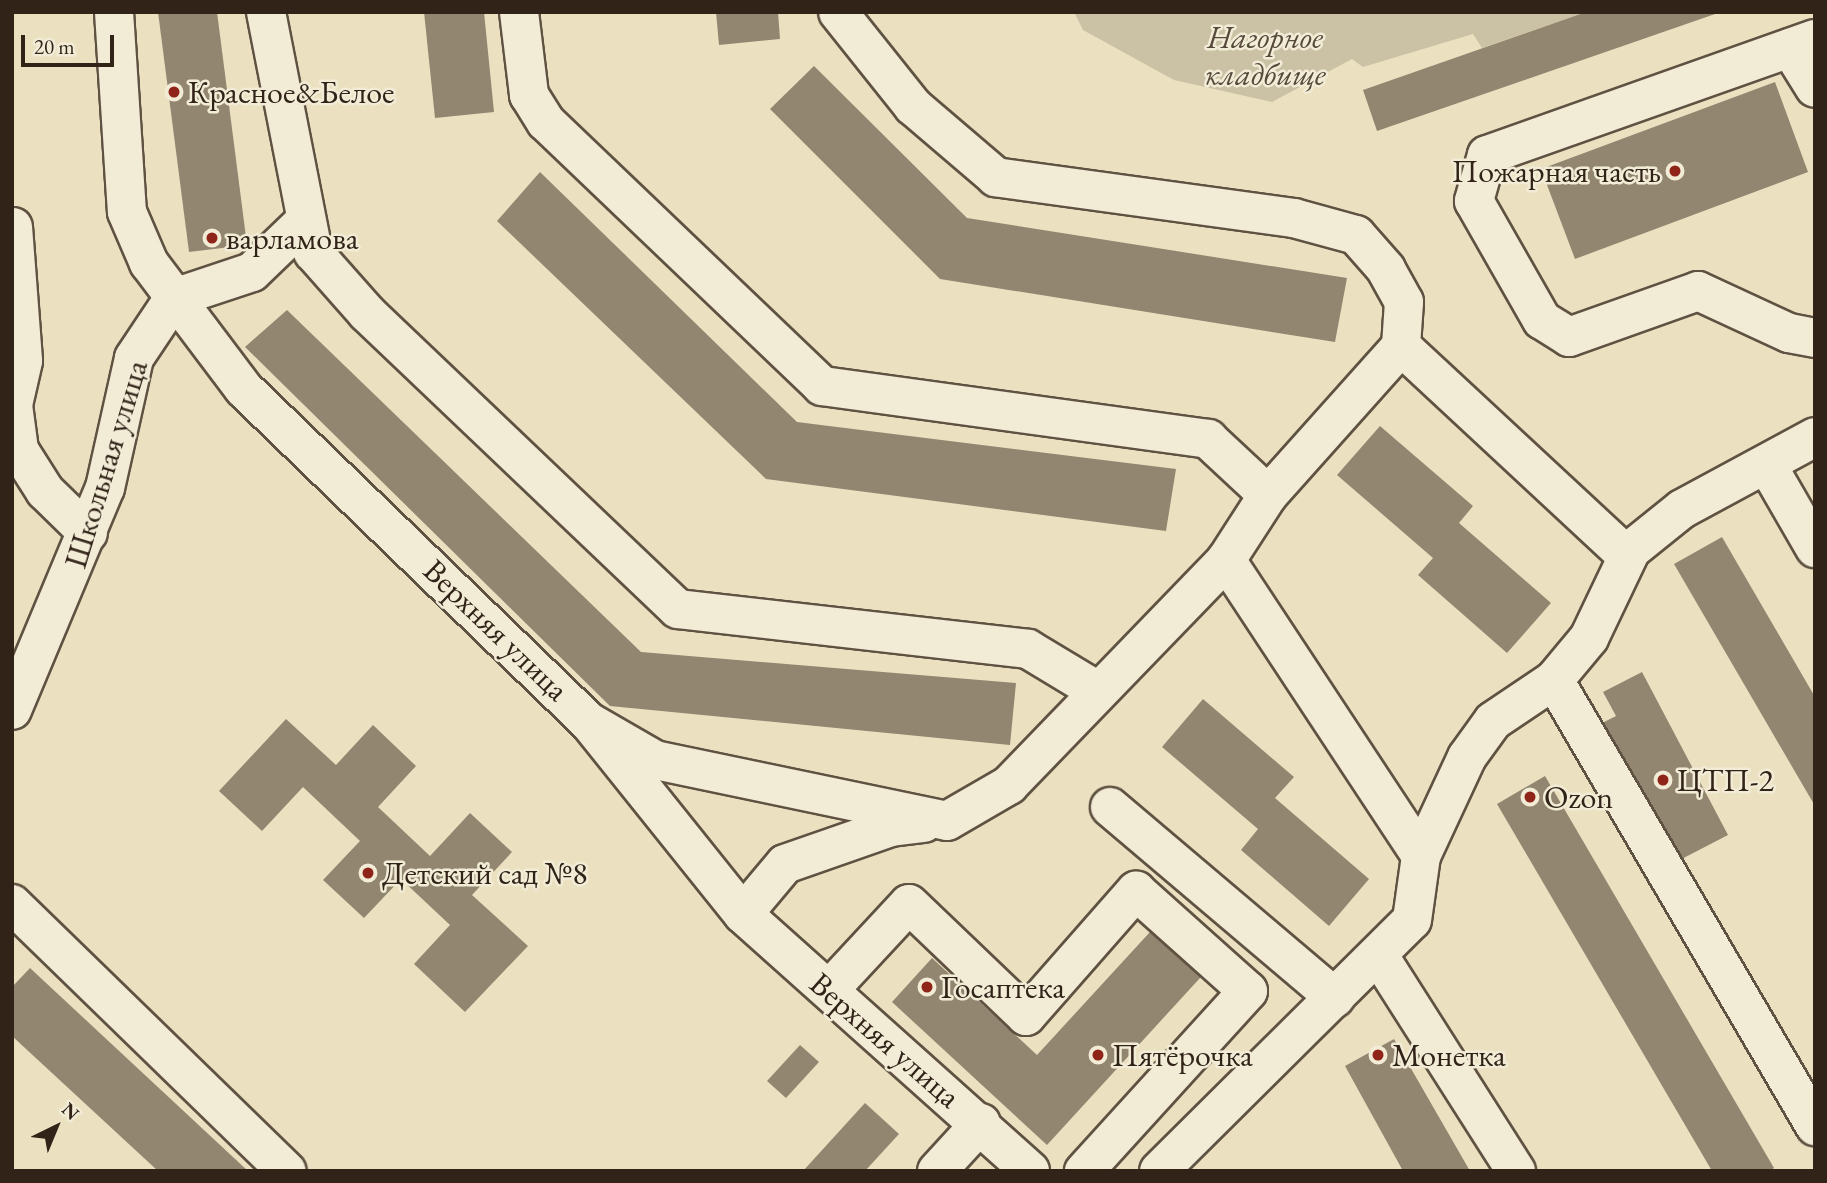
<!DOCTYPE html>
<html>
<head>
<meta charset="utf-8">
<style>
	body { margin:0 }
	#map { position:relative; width:1827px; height:1183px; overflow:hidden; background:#ebe1c1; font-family:"EB Garamond",serif }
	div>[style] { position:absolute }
	.green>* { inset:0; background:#cbc1a4 }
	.building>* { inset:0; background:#928670 }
	.roads { filter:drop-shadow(2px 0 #605242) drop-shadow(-2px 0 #605242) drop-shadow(0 2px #605242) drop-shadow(0 -2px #605242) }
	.minor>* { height:38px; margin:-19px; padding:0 19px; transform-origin:19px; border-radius:19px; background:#f2ecd7 }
	.dots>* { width:19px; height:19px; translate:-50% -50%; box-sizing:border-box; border:4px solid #f2ecd7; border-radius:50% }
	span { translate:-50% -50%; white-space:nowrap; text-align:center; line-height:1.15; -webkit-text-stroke:5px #f2ecd7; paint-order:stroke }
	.park-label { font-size:32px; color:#584a3b; font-style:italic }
	.poi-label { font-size:32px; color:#312318 }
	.left { translate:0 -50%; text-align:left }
	.right { translate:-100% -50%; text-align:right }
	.street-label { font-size:32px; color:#312318 }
	.frame { position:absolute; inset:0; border:14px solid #312318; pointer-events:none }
	.north { position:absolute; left:21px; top:1092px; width:70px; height:70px; -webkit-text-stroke:5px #f2ecd7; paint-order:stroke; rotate:43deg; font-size:19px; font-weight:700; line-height:28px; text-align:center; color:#312318 }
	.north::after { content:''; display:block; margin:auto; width:24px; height:32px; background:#312318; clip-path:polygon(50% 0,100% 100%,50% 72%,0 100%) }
	.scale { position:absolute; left:21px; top:35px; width:93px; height:32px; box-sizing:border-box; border:4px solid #312318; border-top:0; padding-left:9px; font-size:21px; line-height:24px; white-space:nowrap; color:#312318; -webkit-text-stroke:5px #f2ecd7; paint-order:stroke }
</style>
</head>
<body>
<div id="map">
	<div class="green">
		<div style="clip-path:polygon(1074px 12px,1586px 12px,1482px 48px,1473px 34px,1363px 67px,1352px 59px,1272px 102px,1174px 80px,1083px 30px)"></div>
	</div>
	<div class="building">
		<div style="clip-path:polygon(158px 12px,217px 12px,247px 245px,189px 252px)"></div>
		<div style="clip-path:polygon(424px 12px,484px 12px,494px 112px,435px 118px)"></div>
		<div style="clip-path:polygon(716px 12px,778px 12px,780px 39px,719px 45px)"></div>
		<div style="clip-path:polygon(1586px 12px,1718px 13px,1377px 131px,1363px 90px)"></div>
		<div style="clip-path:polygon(814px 66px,967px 218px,1347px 278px,1335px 342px,940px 279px,770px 109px)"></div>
		<div style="clip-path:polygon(1775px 82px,1808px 172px,1575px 259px,1541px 169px)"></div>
		<div style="clip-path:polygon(540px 172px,797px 422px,1176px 469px,1166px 531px,766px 479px,497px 221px)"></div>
		<div style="clip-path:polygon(287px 310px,641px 652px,1016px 683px,1010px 745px,610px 706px,245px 347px)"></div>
		<div style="clip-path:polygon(1380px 426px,1473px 506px,1459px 523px,1551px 603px,1507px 653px,1418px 575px,1433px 558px,1337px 475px)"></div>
		<div style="clip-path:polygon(1722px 537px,1815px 697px,1815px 806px,1674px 564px)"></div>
		<div style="clip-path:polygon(1642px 672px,1728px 835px,1672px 864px,1598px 725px,1616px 716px,1603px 692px)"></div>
		<div style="clip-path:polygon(1203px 699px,1294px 777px,1275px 798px,1369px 879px,1329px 926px,1241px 850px,1258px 829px,1162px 747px)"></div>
		<div style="clip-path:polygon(286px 719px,336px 765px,373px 725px,416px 766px,378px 807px,430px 856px,470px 813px,512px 852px,472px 895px,528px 946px,465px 1012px,414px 964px,450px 925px,401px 879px,364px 918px,323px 880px,360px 841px,303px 787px,262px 831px,219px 791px)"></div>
		<div style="clip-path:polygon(1545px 776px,1774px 1168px,1770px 1171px,1712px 1171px,1497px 804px)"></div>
		<div style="clip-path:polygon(1161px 920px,1211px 966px,1047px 1145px,892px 1002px,932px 958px,1037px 1055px)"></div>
		<div style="clip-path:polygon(30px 968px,248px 1171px,158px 1171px,12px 1036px,12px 987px)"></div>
		<div style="clip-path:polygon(1394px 1039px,1470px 1171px,1403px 1171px,1345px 1066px)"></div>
		<div style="clip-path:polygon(800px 1045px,819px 1062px,786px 1098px,767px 1081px)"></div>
		<div style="clip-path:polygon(865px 1103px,899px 1134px,865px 1171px,803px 1171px)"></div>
	</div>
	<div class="roads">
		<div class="minor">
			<div style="left:114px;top:12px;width:200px;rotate:86.3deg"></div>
			<div style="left:127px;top:212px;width:56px;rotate:66.7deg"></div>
			<div style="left:149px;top:263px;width:158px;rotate:53deg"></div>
			<div style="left:244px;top:389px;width:479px;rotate:44deg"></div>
			<div style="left:589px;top:722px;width:246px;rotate:51.3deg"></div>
			<div style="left:743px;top:914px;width:385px;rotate:41.8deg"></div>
			<div style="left:266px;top:12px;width:245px;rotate:78.9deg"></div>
			<div style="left:313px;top:252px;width:81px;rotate:48.5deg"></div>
			<div style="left:367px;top:313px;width:429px;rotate:43.6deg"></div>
			<div style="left:678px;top:609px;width:352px;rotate:6.5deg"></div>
			<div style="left:1028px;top:649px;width:79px;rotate:31.1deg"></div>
			<div style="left:519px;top:12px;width:84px;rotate:83.1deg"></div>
			<div style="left:529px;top:95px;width:32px;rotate:58deg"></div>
			<div style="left:546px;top:122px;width:382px;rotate:43.7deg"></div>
			<div style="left:822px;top:386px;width:390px;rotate:7.8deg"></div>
			<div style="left:1208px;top:439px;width:82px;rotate:43deg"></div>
			<div style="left:1815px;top:39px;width:348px;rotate:160.5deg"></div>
			<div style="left:1487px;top:155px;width:48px;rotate:105.8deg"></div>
			<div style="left:1474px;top:201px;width:137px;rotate:60.3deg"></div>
			<div style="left:1542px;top:320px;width:32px;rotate:32deg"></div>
			<div style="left:1569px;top:337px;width:137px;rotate:-19.6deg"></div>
			<div style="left:1698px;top:291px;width:100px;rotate:24.8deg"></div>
			<div style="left:1789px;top:333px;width:26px;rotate:11deg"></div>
			<div style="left:1790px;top:48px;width:47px;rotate:58deg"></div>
			<div style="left:13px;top:227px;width:134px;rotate:85.7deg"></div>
			<div style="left:23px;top:361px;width:45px;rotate:102.8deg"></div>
			<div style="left:13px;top:405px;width:45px;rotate:82.4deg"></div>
			<div style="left:19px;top:450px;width:49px;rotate:57.6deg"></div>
			<div style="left:45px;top:491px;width:60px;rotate:44.3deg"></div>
			<div style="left:1401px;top:346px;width:309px;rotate:42.9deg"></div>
			<div style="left:1767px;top:465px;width:96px;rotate:60deg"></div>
			<div style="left:1226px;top:560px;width:354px;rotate:56.6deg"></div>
			<div style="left:1554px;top:680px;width:517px;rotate:59.66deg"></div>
			<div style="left:12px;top:710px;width:241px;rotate:-67.3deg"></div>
			<div style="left:105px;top:488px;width:133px;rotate:-77.4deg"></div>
			<div style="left:134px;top:358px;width:72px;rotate:-56.3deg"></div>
			<div style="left:174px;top:298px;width:82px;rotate:-18.4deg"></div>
			<div style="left:252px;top:272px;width:74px;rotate:-43.9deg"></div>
			<div style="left:589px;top:722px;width:76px;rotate:29.9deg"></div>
			<div style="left:655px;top:760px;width:298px;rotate:11.8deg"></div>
			<div style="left:947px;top:821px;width:72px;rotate:-30.1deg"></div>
			<div style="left:1009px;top:785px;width:313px;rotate:-46deg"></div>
			<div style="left:1226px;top:560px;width:77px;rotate:-57.1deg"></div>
			<div style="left:1268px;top:495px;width:200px;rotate:-48.2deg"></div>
			<div style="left:1401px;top:346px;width:44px;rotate:-86.1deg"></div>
			<div style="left:1404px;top:302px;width:38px;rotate:-119deg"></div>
			<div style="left:1386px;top:269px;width:45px;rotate:-131.4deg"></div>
			<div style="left:1356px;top:235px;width:64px;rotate:-164.7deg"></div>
			<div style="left:1294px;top:218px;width:301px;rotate:-172.2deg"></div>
			<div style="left:996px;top:177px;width:109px;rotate:-139.5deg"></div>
			<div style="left:913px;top:106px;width:120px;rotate:-128.6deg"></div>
			<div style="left:1110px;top:807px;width:295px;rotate:40.3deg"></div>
			<div style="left:12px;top:904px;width:383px;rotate:44.2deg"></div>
			<div style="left:743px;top:914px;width:65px;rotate:-50deg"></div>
			<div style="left:785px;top:864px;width:112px;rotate:-19.2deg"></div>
			<div style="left:891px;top:827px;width:33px;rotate:-7deg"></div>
			<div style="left:1379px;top:956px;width:255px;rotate:57.5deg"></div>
			<div style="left:829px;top:990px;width:117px;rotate:-47.1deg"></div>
			<div style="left:909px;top:904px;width:162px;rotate:43.7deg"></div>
			<div style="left:1026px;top:1016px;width:167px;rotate:-48.7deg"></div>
			<div style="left:1136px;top:891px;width:150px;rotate:41.8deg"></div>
			<div style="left:1248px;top:991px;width:244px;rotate:132.3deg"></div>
			<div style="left:937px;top:1171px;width:65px;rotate:-47.5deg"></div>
			<div style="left:1159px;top:1171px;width:356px;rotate:-44.8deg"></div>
			<div style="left:1412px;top:920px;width:65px;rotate:-82deg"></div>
			<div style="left:1421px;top:856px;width:109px;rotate:-65.1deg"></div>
			<div style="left:1467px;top:757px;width:44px;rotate:-54.2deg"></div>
			<div style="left:1493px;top:721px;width:73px;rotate:-33.9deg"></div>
			<div style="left:1554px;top:680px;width:55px;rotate:-50.2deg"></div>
			<div style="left:1589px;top:638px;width:98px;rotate:-64.5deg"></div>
			<div style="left:1631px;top:550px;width:65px;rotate:-38.8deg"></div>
			<div style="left:1682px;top:509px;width:151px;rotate:-28.4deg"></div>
		</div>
	</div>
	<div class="dots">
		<div style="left:174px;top:92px;background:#8f2418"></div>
		<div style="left:1675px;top:171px;background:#8f2418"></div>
		<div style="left:212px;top:238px;background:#8f2418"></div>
		<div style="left:1663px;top:780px;background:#8f2418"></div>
		<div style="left:1530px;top:797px;background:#8f2418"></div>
		<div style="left:368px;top:873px;background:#8f2418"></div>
		<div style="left:927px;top:987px;background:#8f2418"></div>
		<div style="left:1098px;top:1055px;background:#8f2418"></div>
		<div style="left:1378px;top:1055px;background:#8f2418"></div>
	</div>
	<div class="park-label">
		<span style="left:1265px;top:56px">Нагорное<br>кладбище</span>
	</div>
	<div class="poi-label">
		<span class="left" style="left:188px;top:92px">Красное&amp;Белое</span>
		<span class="right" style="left:1661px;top:171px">Пожарная часть</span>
		<span class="left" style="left:226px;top:238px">варламова</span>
		<span class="left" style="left:1677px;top:780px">ЦТП-2</span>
		<span class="left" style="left:1544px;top:797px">Ozon</span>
		<span class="left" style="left:382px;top:873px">Детский сад №8</span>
		<span class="left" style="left:941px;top:987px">Госаптека</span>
		<span class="left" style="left:1112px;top:1055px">Пятёрочка</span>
		<span class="left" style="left:1392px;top:1055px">Монетка</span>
	</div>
	<div class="street-label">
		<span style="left:106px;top:464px;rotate:-73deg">Школьная улица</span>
		<span style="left:496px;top:630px;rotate:44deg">Верхняя улица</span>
		<span style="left:885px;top:1040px;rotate:41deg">Верхняя улица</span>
	</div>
	<div class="frame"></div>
	<div class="north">N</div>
	<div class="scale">20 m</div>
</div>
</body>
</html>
